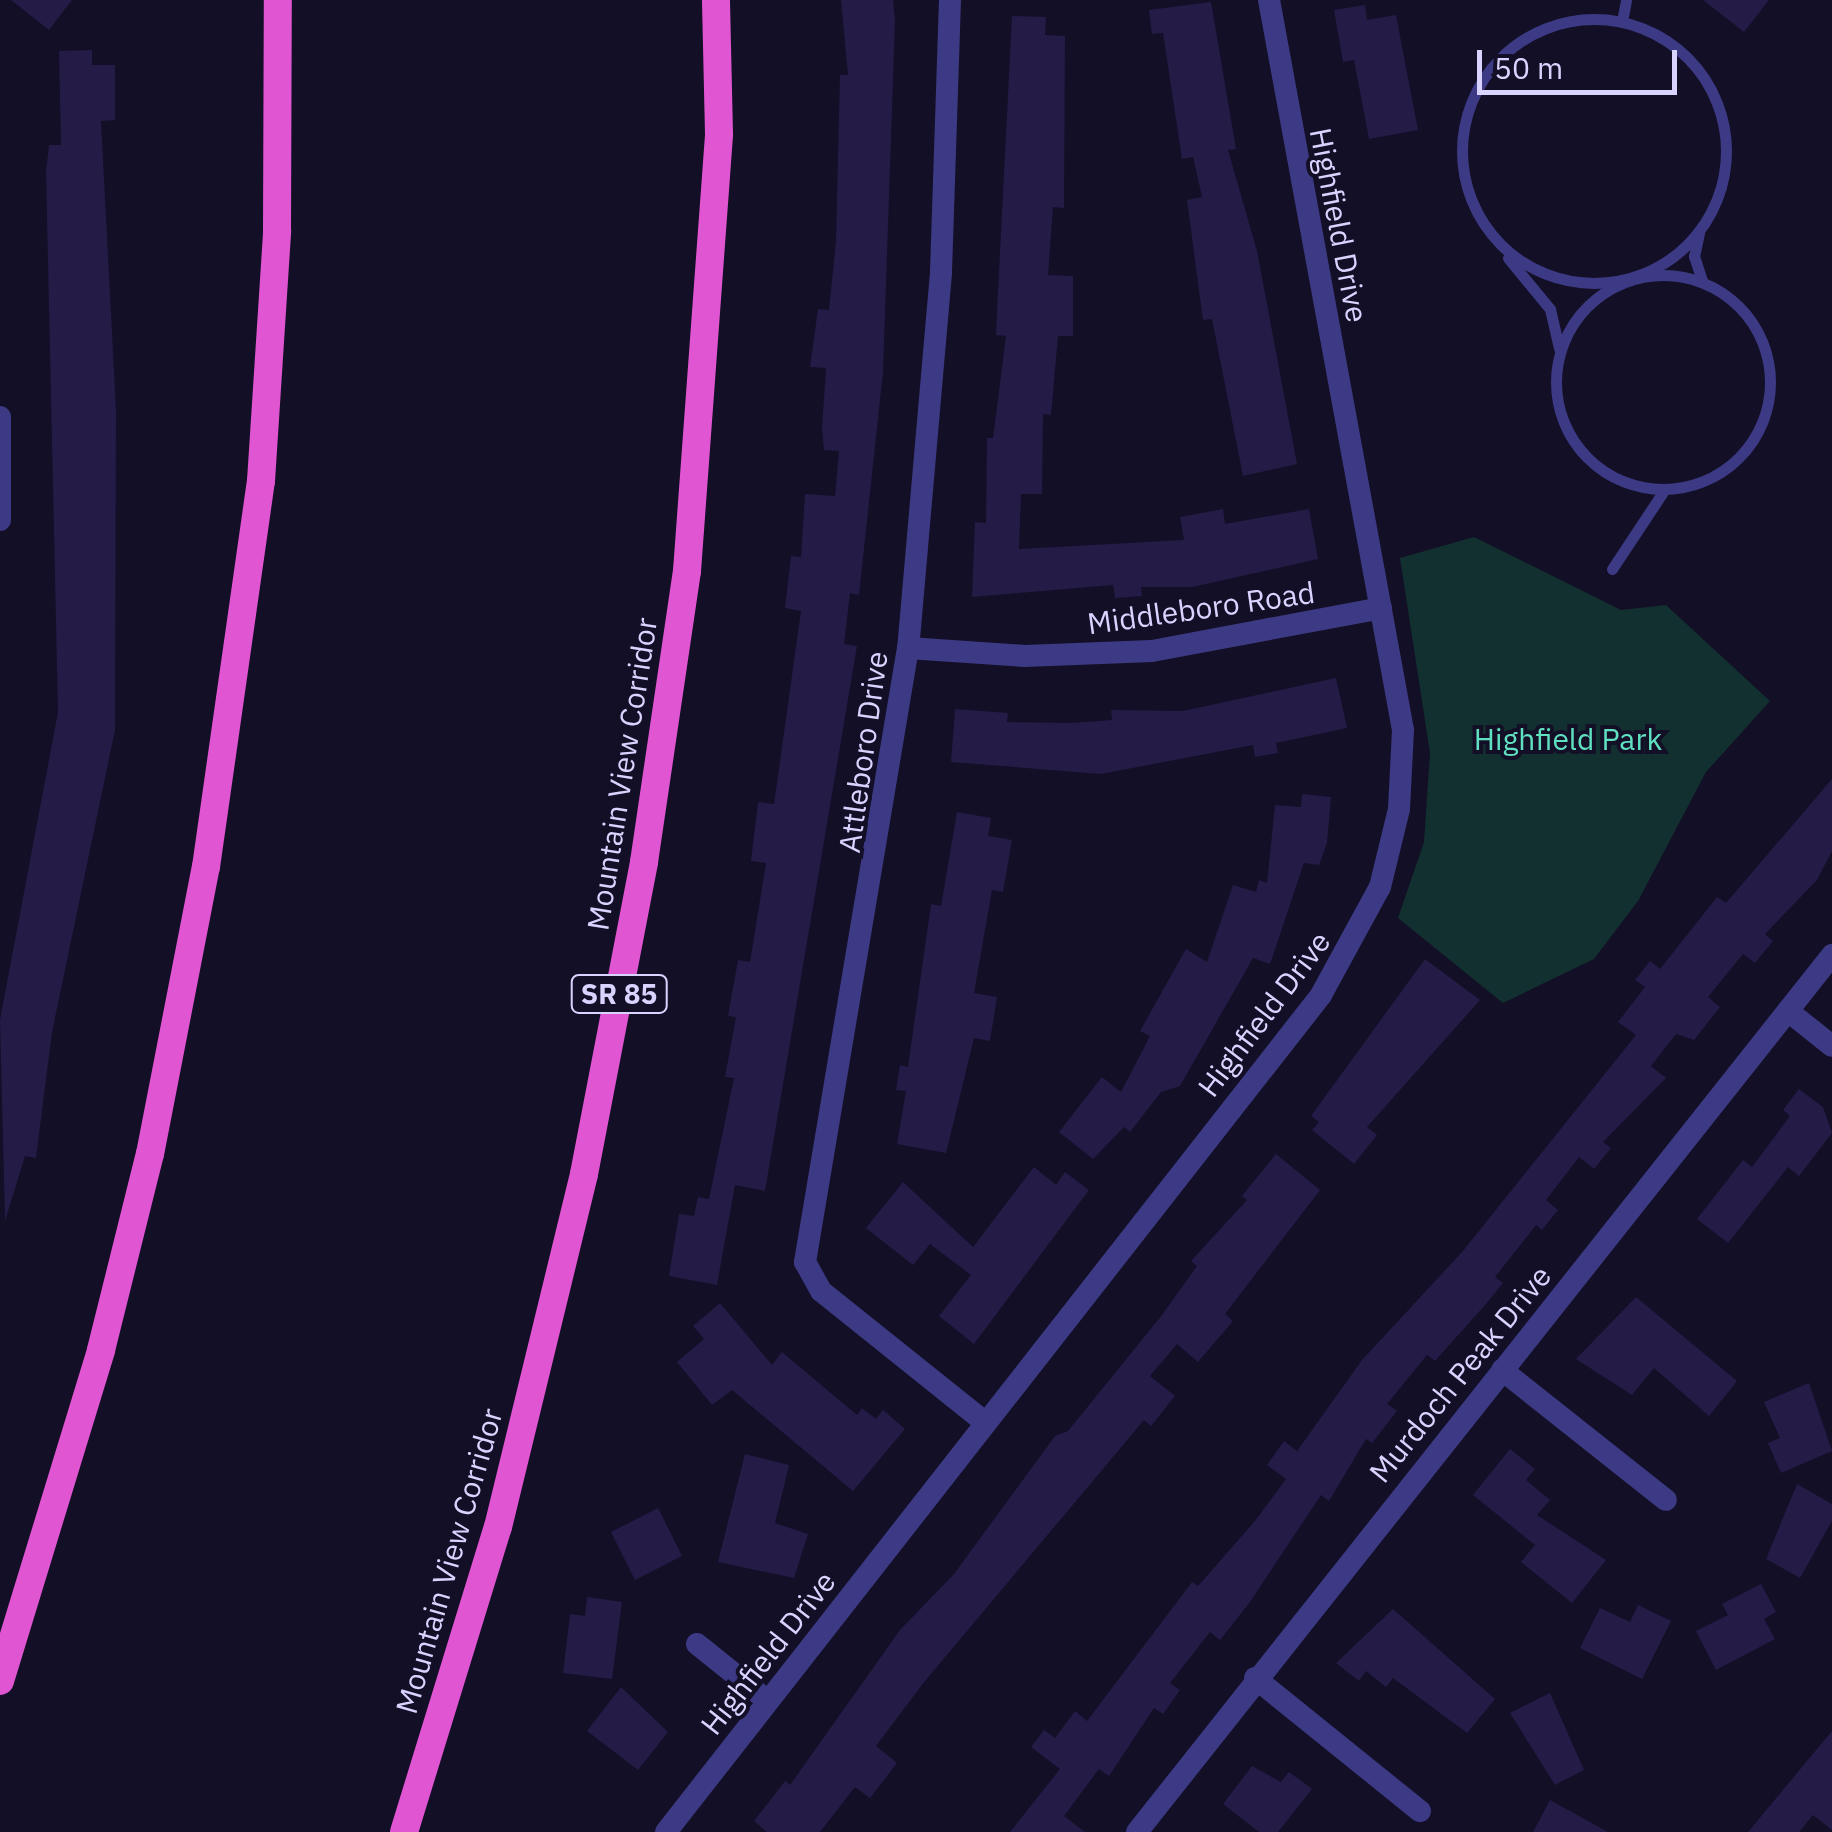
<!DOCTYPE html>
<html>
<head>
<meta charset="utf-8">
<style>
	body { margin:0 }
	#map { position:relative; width:1832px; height:1832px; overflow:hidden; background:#130f26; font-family:"IBM Plex Sans",sans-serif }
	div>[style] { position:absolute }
	.green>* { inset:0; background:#12302f }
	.building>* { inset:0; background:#241b47 }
	.service>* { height:11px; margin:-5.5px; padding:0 5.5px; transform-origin:5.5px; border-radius:5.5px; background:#3d3a85 }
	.service>.ring { margin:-5.5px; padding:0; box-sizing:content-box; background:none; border:11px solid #3d3a85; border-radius:50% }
	.minor>* { height:22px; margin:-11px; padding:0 11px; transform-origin:11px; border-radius:11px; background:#3d3a85 }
	.trunk>* { height:28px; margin:-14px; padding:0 14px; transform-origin:14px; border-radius:14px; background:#e055d1 }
	span { translate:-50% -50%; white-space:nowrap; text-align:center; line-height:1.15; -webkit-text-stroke:8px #130f26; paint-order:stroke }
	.shield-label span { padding:2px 8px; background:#130f26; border:2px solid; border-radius:8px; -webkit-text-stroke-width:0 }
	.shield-label { font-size:28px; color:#d9d4ff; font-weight:700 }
	.street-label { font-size:30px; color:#d9d4ff }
	.park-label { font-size:30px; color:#5fe0c0 }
	.scale { position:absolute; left:1477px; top:50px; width:200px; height:45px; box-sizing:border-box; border:5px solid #d9d4ff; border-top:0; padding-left:12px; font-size:30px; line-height:35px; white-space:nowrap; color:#d9d4ff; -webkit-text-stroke:8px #130f26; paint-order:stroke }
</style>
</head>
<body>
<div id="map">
	<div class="green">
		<div style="clip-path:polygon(1474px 537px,1621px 610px,1666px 605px,1770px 701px,1706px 772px,1638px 901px,1594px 959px,1503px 1003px,1398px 918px,1424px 842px,1430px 753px,1400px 558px)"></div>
	</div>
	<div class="building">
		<div style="clip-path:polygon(11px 0,72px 0,49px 30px)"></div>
		<div style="clip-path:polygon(841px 0,893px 0,895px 21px,883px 372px,859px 595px,850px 593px,844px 644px,857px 646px,765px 1191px,735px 1185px,717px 1285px,669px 1276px,679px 1214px,694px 1216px,698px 1197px,709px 1199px,734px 1078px,725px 1077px,736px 1017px,728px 1016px,738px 960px,750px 962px,766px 863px,751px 861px,758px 802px,774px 804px,801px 611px,785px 608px,791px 556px,801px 557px,805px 494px,835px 496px,839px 451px,824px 450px,822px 428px,826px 368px,810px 367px,818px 309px,829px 310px,836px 240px,840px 75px,848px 75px)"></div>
		<div style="clip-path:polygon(1703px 0,1769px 0,1744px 32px)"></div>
		<div style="clip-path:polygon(1211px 2px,1236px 149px,1228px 150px,1257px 251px,1297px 464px,1243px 476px,1212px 319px,1203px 320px,1187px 200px,1202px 197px,1193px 157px,1182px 159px,1163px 33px,1152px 34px,1149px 10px)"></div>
		<div style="clip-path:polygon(1365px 5px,1367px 20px,1396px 15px,1418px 130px,1369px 139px,1354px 60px,1343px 62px,1334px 10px)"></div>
		<div style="clip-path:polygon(1012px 16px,1046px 17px,1045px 35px,1065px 36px,1064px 208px,1053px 207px,1048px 275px,1073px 276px,1073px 336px,1058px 336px,1051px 415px,1043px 414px,1042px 494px,1021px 494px,1019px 549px,1184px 540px,1180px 517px,1223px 509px,1225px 524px,1309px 509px,1318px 559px,1192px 587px,1141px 587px,1142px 596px,1115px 598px,1113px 585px,972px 597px,975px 522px,986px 523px,987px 438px,993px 438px,1006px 336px,996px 335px,997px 311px)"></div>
		<div style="clip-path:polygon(92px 50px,92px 65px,115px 65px,115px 120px,101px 121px,116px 410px,115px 730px,52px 1032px,36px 1158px,25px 1156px,5px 1221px,0 1020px,58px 712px,46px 172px,49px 145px,61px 145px,59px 51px)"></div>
		<div style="clip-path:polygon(1336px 678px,1347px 728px,1276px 743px,1278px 753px,1255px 757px,1253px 745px,1101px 774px,951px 762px,955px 709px,1008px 713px,1007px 722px,1072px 723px,1112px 720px,1111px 710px,1183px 711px)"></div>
		<div style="clip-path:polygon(1832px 779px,1832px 851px,1817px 880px,1765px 934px,1773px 941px,1755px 963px,1743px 954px,1708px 997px,1720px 1007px,1694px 1040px,1676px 1034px,1651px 1066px,1666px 1078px,1603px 1142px,1611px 1148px,1594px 1169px,1579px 1157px,1546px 1200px,1558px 1210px,1542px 1230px,1536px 1225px,1495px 1277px,1503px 1283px,1485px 1305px,1435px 1361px,1427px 1355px,1387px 1404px,1397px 1411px,1372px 1443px,1366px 1439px,1329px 1501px,1321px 1495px,1250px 1602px,1220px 1640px,1210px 1632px,1170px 1683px,1180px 1690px,1163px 1714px,1154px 1708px,1109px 1776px,1099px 1769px,1064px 1816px,1085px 1832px,1010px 1832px,1060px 1769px,1031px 1747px,1044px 1730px,1055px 1738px,1075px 1711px,1087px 1721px,1192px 1582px,1198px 1586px,1255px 1521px,1286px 1479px,1267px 1465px,1284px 1441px,1297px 1451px,1362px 1360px,1463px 1251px,1636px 1035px,1618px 1022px,1645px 987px,1635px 980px,1650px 961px,1660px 969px,1717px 897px,1726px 903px)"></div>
		<div style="clip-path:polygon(1302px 794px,1331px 797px,1327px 843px,1319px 865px,1304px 863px,1270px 964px,1253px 958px,1180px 1086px,1161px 1092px,1130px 1132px,1124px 1127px,1093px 1159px,1059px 1132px,1102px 1077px,1121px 1092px,1150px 1036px,1140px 1031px,1186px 949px,1207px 962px,1233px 885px,1256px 892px,1259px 880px,1267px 883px,1275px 805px,1301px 807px)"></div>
		<div style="clip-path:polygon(957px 812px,991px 818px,988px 836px,1012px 840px,1003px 892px,992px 890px,974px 993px,997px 997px,990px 1041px,974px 1038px,946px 1153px,897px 1144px,906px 1091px,896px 1090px,900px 1065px,908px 1067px,931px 904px,941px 906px)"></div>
		<div style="clip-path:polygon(1425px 959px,1480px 1000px,1367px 1127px,1377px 1135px,1354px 1164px,1312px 1130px,1319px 1122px,1311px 1116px)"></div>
		<div style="clip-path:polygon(1799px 1089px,1823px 1107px,1832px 1133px,1799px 1176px,1788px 1167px,1728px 1243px,1697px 1219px,1743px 1160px,1752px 1167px,1790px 1116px,1783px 1110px)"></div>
		<div style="clip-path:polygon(1276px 1154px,1320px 1190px,1225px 1314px,1233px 1321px,1198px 1362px,1177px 1344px,1150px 1376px,1175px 1396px,1151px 1426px,1144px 1420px,925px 1681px,876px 1746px,897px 1763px,870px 1798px,855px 1787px,820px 1832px,767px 1832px,754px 1821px,785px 1781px,790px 1785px,900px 1630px,954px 1574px,1055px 1436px,1068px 1431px,1162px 1315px,1197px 1266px,1191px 1261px,1247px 1200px,1242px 1196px)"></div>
		<div style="clip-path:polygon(1034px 1167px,1056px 1185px,1065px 1172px,1089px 1190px,974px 1344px,939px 1316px,971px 1275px,930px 1244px,913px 1265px,866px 1228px,903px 1182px,973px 1247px)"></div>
		<div style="clip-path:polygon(1636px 1297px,1737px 1381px,1709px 1416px,1654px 1368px,1632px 1395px,1576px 1359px)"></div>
		<div style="clip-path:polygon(720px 1303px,772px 1365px,782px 1352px,857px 1415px,862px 1408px,876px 1419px,883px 1410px,905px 1429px,853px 1491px,732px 1390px,712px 1405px,677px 1362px,704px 1339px,693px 1326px)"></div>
		<div style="clip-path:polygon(1809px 1383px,1832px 1451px,1781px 1473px,1768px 1443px,1780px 1438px,1764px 1402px)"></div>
		<div style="clip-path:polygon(1510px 1449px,1535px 1469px,1526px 1480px,1550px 1500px,1537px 1515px,1606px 1560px,1572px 1603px,1521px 1562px,1535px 1545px,1473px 1495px)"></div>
		<div style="clip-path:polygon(745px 1454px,789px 1465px,775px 1523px,808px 1534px,794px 1578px,718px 1562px)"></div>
		<div style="clip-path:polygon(1797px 1484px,1832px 1504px,1832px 1521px,1800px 1578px,1766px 1559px)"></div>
		<div style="clip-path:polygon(658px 1508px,682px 1556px,635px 1580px,611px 1532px)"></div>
		<div style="clip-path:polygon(1761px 1584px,1776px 1612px,1764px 1619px,1775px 1639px,1716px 1670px,1696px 1631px,1728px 1615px,1722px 1604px)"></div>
		<div style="clip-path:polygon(587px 1597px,622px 1602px,612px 1679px,563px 1673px,570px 1614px,585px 1616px)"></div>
		<div style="clip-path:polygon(1638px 1605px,1671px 1621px,1642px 1679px,1580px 1648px,1600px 1608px,1630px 1622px)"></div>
		<div style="clip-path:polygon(1393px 1609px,1495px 1699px,1467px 1733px,1393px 1678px,1386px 1687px,1366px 1671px,1359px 1681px,1336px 1663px)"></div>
		<div style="clip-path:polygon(621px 1687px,668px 1732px,638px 1770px,587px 1731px)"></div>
		<div style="clip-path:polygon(1550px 1693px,1584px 1770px,1555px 1785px,1510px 1713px)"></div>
		<div style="clip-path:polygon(1832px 1731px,1832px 1830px,1813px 1815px,1799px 1832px,1748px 1832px)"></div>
		<div style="clip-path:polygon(1252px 1766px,1281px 1782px,1289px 1772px,1312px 1789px,1278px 1832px,1259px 1832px,1223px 1804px)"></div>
		<div style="clip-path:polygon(1550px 1800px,1608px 1832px,1533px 1832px)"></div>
	</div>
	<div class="service">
		<div class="ring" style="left:1462px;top:19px;width:253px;height:253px"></div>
		<div style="left:1622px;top:21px;width:21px;rotate:-79deg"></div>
		<div style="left:1699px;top:233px;width:24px;rotate:102deg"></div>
		<div style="left:1694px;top:256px;width:26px;rotate:72deg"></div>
		<div style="left:1508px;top:258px;width:66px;rotate:50.5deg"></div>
		<div style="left:1550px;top:309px;width:40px;rotate:77deg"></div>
		<div class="ring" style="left:1556px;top:275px;width:203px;height:203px"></div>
		<div style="left:1612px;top:569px;width:92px;rotate:-56.5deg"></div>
	</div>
	<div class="minor">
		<div style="left:950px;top:0;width:273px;rotate:91.9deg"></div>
		<div style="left:941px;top:273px;width:376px;rotate:95deg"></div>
		<div style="left:908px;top:648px;width:623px;rotate:99.52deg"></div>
		<div style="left:805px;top:1262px;width:33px;rotate:61deg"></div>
		<div style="left:821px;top:1291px;width:211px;rotate:38.7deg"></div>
		<div style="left:0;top:417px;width:103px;rotate:90deg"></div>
		<div style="left:908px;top:648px;width:117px;rotate:3.9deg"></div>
		<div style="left:1025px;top:656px;width:127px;rotate:-2.3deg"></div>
		<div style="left:1152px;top:651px;width:233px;rotate:-10.6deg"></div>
		<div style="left:1788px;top:1011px;width:56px;rotate:38.5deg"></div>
		<div style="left:1502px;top:1370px;width:209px;rotate:38.4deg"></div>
		<div style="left:697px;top:1644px;width:91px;rotate:38.8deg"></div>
		<div style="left:1255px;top:1678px;width:212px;rotate:38.9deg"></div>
		<div style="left:666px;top:1832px;width:1063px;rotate:-51.95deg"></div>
		<div style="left:1321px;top:995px;width:123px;rotate:-61.4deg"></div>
		<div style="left:1380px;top:887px;width:80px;rotate:-76.3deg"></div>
		<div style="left:1399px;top:809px;width:79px;rotate:-87.1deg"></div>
		<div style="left:1403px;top:730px;width:742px;rotate:-100.4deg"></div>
		<div style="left:1137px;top:1832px;width:1119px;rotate:-51.6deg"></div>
	</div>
	<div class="trunk">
		<div style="left:0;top:1681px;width:346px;rotate:-73deg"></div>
		<div style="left:101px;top:1350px;width:202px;rotate:-76deg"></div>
		<div style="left:150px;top:1154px;width:292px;rotate:-79deg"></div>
		<div style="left:206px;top:867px;width:390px;rotate:-81.9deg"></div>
		<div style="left:261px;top:481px;width:251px;rotate:-86.3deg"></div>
		<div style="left:277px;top:231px;width:231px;rotate:-89.8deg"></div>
		<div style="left:404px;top:1832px;width:319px;rotate:-72.9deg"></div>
		<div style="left:498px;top:1527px;width:363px;rotate:-76.3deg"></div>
		<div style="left:584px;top:1174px;width:318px;rotate:-79.1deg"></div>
		<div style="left:644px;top:862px;width:294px;rotate:-81.6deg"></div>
		<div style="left:687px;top:571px;width:438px;rotate:-85.8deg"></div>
		<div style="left:719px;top:134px;width:134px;rotate:-91.3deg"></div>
	</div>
	<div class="shield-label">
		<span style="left:619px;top:994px">SR 85</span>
	</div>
	<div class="street-label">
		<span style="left:1339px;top:225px;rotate:79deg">Highfield Drive</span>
		<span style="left:1201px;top:608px;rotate:-8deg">Middleboro Road</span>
		<span style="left:863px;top:752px;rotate:-82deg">Attleboro Drive</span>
		<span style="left:622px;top:774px;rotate:-81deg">Mountain View Corridor</span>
		<span style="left:1264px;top:1014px;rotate:-53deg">Highfield Drive</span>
		<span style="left:1460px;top:1374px;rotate:-51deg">Murdoch Peak Drive</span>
		<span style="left:449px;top:1561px;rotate:-74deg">Mountain View Corridor</span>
		<span style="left:768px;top:1653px;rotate:-52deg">Highfield Drive</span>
	</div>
	<div class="park-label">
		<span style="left:1568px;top:739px">Highfield Park</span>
	</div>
	<div class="scale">50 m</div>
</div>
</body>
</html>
